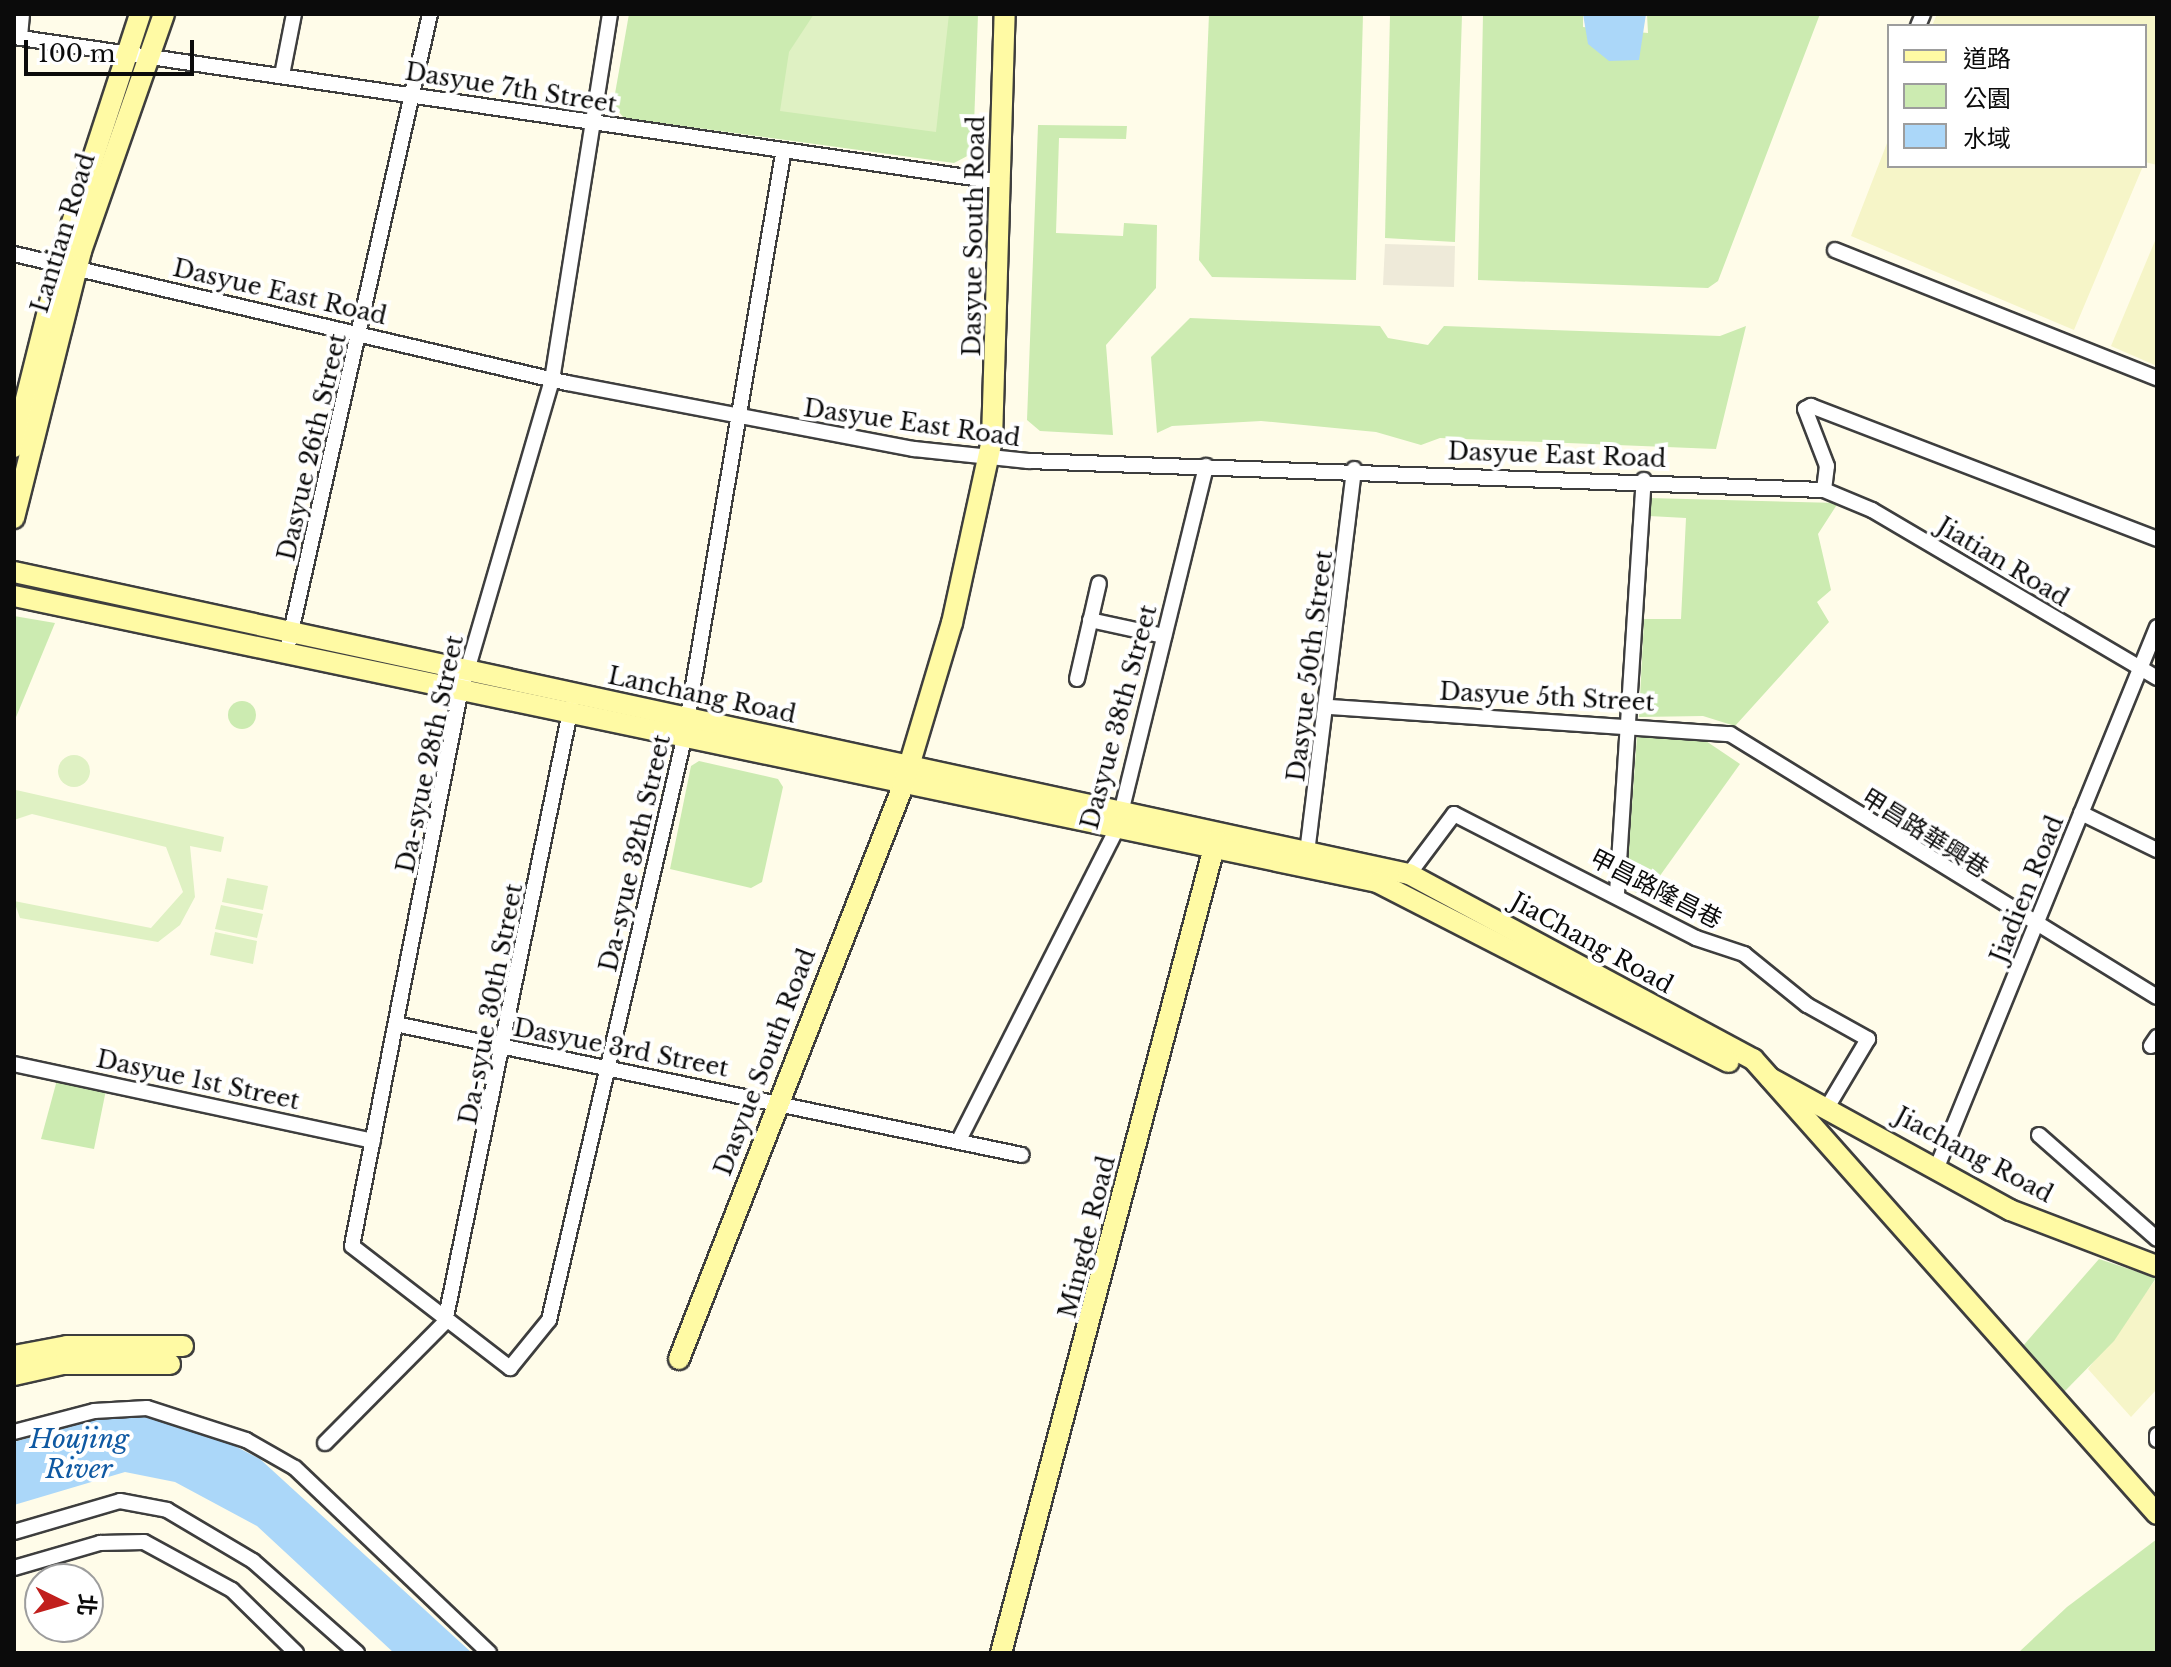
<!DOCTYPE html>
<html>
<head>
<meta charset="utf-8">
<style>
	body { margin:0 }
	#map { position:relative; width:2171px; height:1667px; overflow:hidden; background:#fffce9; font-family:"Libre Baskerville","Noto Sans TC",serif }
	div>[style] { position:absolute }
	.farmland>* { inset:0; background:#f6f5c8 }
	.green>* { inset:0; background:#ccebb1 }
	.round { border-radius:50% }
	.pitch>* { inset:0; background:#dff1c3 }
	.plaza>* { inset:0; background:#eeead9 }
	.water>* { inset:0; background:#abd7f9 }
	.roads { filter:drop-shadow(2px 0 #3e3e3e) drop-shadow(-2px 0 #3e3e3e) drop-shadow(0 2px #3e3e3e) drop-shadow(0 -2px #3e3e3e) }
	.street>* { height:14px; margin:-7px; padding:0 7px; transform-origin:7px; border-radius:7px; background:#fff }
	.secondary>* { height:20px; margin:-10px; padding:0 10px; transform-origin:10px; border-radius:10px; background:#fffaa4 }
	span { translate:-50% -50%; white-space:nowrap; text-align:center; line-height:1.15; -webkit-text-stroke:8px #fff; paint-order:stroke }
	.street-label { font-size:24px; color:#0b0b0b }
	.water-label { font-size:26px; color:#0f59a2; font-style:italic }
	.frame { position:absolute; inset:0; border:16px solid #0b0b0b; pointer-events:none }
	.legend { position:absolute; left:1887px; top:24px; width:260px; height:144px; box-sizing:border-box; background:#fff; border:2px solid #9d9d9d; margin:0; padding:10px 14px; list-style:none; font-size:24px; color:#0b0b0b }
	.legend li { display:flex; align-items:center; gap:16px; height:40px }
	.legend b { width:40px; border:2px solid #9d9d9d }
	.north { position:absolute; left:24px; top:1563px; width:80px; height:80px; box-sizing:border-box; background:#fff; border:2px solid #9d9d9d; border-radius:50%; rotate:95deg; font-size:22px; font-weight:700; line-height:32px; text-align:center; color:#0b0b0b }
	.north::after { content:''; display:block; margin:auto; width:28px; height:36px; background:#c11f1d; clip-path:polygon(50% 0,100% 100%,50% 72%,0 100%) }
	.scale { position:absolute; left:24px; top:40px; width:170px; height:36px; box-sizing:border-box; border:4px solid #0b0b0b; border-top:0; padding-left:10px; font-size:24px; line-height:28px; white-space:nowrap; color:#0b0b0b; -webkit-text-stroke:6px #fff; paint-order:stroke }
</style>
</head>
<body>
<div id="map">
	<div class="farmland">
		<div style="clip-path:polygon(1937px 14px,2157px 14px,2157px 165px,2145px 162px,2145px 26px,1932px 26px)"></div>
		<div style="clip-path:polygon(1889px 138px,1889px 166px,2143px 166px,2074px 330px,1851px 236px)"></div>
		<div style="clip-path:polygon(2157px 236px,2157px 366px,2111px 346px)"></div>
		<div style="clip-path:polygon(2157px 1278px,2157px 1389px,2131px 1417px,2088px 1369px)"></div>
	</div>
	<div class="green">
		<div style="clip-path:polygon(629px 14px,978px 14px,973px 153px,954px 163px,624px 118px,613px 105px)"></div>
		<div style="clip-path:polygon(1209px 14px,1363px 14px,1356px 280px,1212px 277px,1199px 260px)"></div>
		<div style="clip-path:polygon(1390px 14px,1462px 14px,1455px 242px,1385px 238px)"></div>
		<div style="clip-path:polygon(1483px 14px,1583px 14px,1583px 27px,1648px 33px,1647px 14px,1820px 14px,1718px 281px,1708px 288px,1478px 280px)"></div>
		<div style="clip-path:polygon(1038px 125px,1127px 126px,1126px 139px,1059px 138px,1056px 233px,1123px 236px,1124px 223px,1157px 225px,1156px 288px,1106px 345px,1113px 435px,1040px 431px,1027px 420px)"></div>
		<div style="clip-path:polygon(1190px 318px,1380px 326px,1388px 338px,1428px 345px,1444px 326px,1720px 336px,1746px 326px,1716px 449px,1440px 438px,1421px 445px,1376px 432px,1261px 421px,1172px 426px,1157px 433px,1151px 357px)"></div>
		<div style="clip-path:polygon(1649px 498px,1838px 503px,1818px 534px,1831px 590px,1817px 602px,1829px 622px,1735px 726px,1703px 716px,1639px 717px,1644px 619px,1681px 619px,1686px 518px,1649px 516px)"></div>
		<div style="clip-path:polygon(14px 616px,55px 623px,14px 722px)"></div>
		<div class="round" style="left:228px;top:701px;width:28px;height:28px"></div>
		<div style="clip-path:polygon(1646px 734px,1703px 739px,1740px 764px,1644px 898px,1626px 886px,1637px 737px)"></div>
		<div style="clip-path:polygon(699px 761px,778px 779px,783px 787px,762px 882px,751px 888px,670px 869px,691px 766px)"></div>
		<div style="clip-path:polygon(57px 1080px,106px 1090px,94px 1149px,41px 1139px)"></div>
		<div style="clip-path:polygon(2099px 1259px,2156px 1278px,2114px 1341px,2063px 1393px,2022px 1347px)"></div>
		<div style="clip-path:polygon(2157px 1539px,2157px 1653px,2018px 1653px,2067px 1607px)"></div>
	</div>
	<div class="pitch">
		<div style="clip-path:polygon(814px 14px,949px 14px,936px 132px,780px 111px,789px 52px)"></div>
		<div class="round" style="left:58px;top:755px;width:32px;height:32px"></div>
		<div style="clip-path:polygon(16px 790px,224px 837px,221px 852px,190px 846px,195px 897px,180px 925px,158px 942px,20px 918px,14px 901px,151px 928px,183px 892px,166px 847px,32px 814px,14px 820px)"></div>
		<div style="clip-path:polygon(227px 878px,268px 886px,263px 910px,222px 902px)"></div>
		<div style="clip-path:polygon(221px 905px,263px 914px,257px 938px,215px 929px)"></div>
		<div style="clip-path:polygon(215px 932px,257px 941px,253px 964px,210px 955px)"></div>
	</div>
	<div class="plaza">
		<div style="clip-path:polygon(1385px 244px,1455px 246px,1454px 287px,1383px 285px)"></div>
	</div>
	<div class="water">
		<div style="clip-path:polygon(1583px 14px,1646px 14px,1639px 60px,1609px 61px,1588px 44px)"></div>
		<div style="clip-path:polygon(143px 1415px,204px 1430px,260px 1459px,472px 1653px,394px 1653px,257px 1526px,175px 1482px,125px 1472px,14px 1505px,14px 1442px,88px 1421px)"></div>
	</div>
	<div class="roads">
		<div class="street">
			<div style="left:610px;top:14px;width:371px;rotate:99deg"></div>
			<div style="left:552px;top:380px;width:332px;rotate:106.3deg"></div>
			<div style="left:459px;top:699px;width:557px;rotate:101.07deg"></div>
			<div style="left:352px;top:1246px;width:200px;rotate:37.7deg"></div>
			<div style="left:510px;top:1368px;width:62px;rotate:-50.9deg"></div>
			<div style="left:549px;top:1320px;width:596px;rotate:-76.92deg"></div>
			<div style="left:684px;top:739px;width:593px;rotate:-80.39deg"></div>
			<div style="left:1918px;top:26px;width:13px;rotate:-67deg"></div>
			<div style="left:14px;top:37px;width:998px;rotate:8.36deg"></div>
			<div style="left:20px;top:37px;width:23px;rotate:-85deg"></div>
			<div style="left:282px;top:75px;width:62px;rotate:-78.9deg"></div>
			<div style="left:1835px;top:250px;width:347px;rotate:21.7deg"></div>
			<div style="left:14px;top:254px;width:568px;rotate:13.13deg"></div>
			<div style="left:567px;top:383px;width:353px;rotate:10.8deg"></div>
			<div style="left:914px;top:449px;width:115px;rotate:6deg"></div>
			<div style="left:1028px;top:461px;width:797px;rotate:2.09deg"></div>
			<div style="left:1824px;top:490px;width:52px;rotate:22.6deg"></div>
			<div style="left:1872px;top:510px;width:331px;rotate:30.5deg"></div>
			<div style="left:1824px;top:490px;width:24px;rotate:-83deg"></div>
			<div style="left:1827px;top:466px;width:61px;rotate:-111.1deg"></div>
			<div style="left:1805px;top:409px;width:7px;rotate:-27deg"></div>
			<div style="left:1811px;top:406px;width:371px;rotate:21deg"></div>
			<div style="left:1090px;top:620px;width:76px;rotate:12.2deg"></div>
			<div style="left:286px;top:654px;width:656px;rotate:-77.32deg"></div>
			<div style="left:1077px;top:679px;width:98px;rotate:-77.1deg"></div>
			<div style="left:1330px;top:707px;width:401px;rotate:3.9deg"></div>
			<div style="left:1730px;top:734px;width:501px;rotate:31.63deg"></div>
			<div style="left:2081px;top:813px;width:85px;rotate:26deg"></div>
			<div style="left:1306px;top:861px;width:395px;rotate:-83deg"></div>
			<div style="left:1409px;top:874px;width:75px;rotate:-53.1deg"></div>
			<div style="left:1454px;top:814px;width:272px;rotate:27.1deg"></div>
			<div style="left:1696px;top:938px;width:51px;rotate:18.4deg"></div>
			<div style="left:1744px;top:954px;width:81px;rotate:39deg"></div>
			<div style="left:1807px;top:1005px;width:70px;rotate:29.1deg"></div>
			<div style="left:1868px;top:1039px;width:78px;rotate:120.8deg"></div>
			<div style="left:1617px;top:893px;width:414px;rotate:-86.3deg"></div>
			<div style="left:400px;top:1025px;width:635px;rotate:11.81deg"></div>
			<div style="left:2151px;top:1046px;width:11px;rotate:-56deg"></div>
			<div style="left:14px;top:1064px;width:367px;rotate:12.1deg"></div>
			<div style="left:2039px;top:1135px;width:157px;rotate:41.4deg"></div>
			<div style="left:959px;top:1140px;width:349px;rotate:-63.1deg"></div>
			<div style="left:1117px;top:829px;width:374px;rotate:-76.2deg"></div>
			<div style="left:1937px;top:1167px;width:583px;rotate:-67.83deg"></div>
			<div style="left:445px;top:1322px;width:628px;rotate:-78.42deg"></div>
			<div style="left:14px;top:1432px;width:83px;rotate:-14.7deg"></div>
			<div style="left:94px;top:1411px;width:53px;rotate:-3.2deg"></div>
			<div style="left:147px;top:1408px;width:104px;rotate:17.9deg"></div>
			<div style="left:246px;top:1440px;width:56px;rotate:29.7deg"></div>
			<div style="left:295px;top:1468px;width:268px;rotate:43.6deg"></div>
			<div style="left:2157px;top:1435px;width:5px;rotate:90deg"></div>
			<div style="left:325px;top:1443px;width:170px;rotate:-45.2deg"></div>
			<div style="left:14px;top:1532px;width:110px;rotate:-16.3deg"></div>
			<div style="left:120px;top:1501px;width:48px;rotate:10.8deg"></div>
			<div style="left:167px;top:1510px;width:100px;rotate:30.7deg"></div>
			<div style="left:253px;top:1561px;width:139px;rotate:41.5deg"></div>
			<div style="left:14px;top:1568px;width:90px;rotate:-16.2deg"></div>
			<div style="left:100px;top:1543px;width:44px;rotate:-1.3deg"></div>
			<div style="left:144px;top:1542px;width:100px;rotate:28.6deg"></div>
			<div style="left:232px;top:1590px;width:90px;rotate:44.5deg"></div>
		</div>
		<div class="secondary">
			<div style="left:14px;top:447px;width:206px;rotate:-76deg"></div>
			<div style="left:64px;top:247px;width:245px;rotate:-71.9deg"></div>
			<div style="left:14px;top:518px;width:275px;rotate:-75.9deg"></div>
			<div style="left:81px;top:251px;width:251px;rotate:-70.7deg"></div>
			<div style="left:14px;top:572px;width:1427px;rotate:12.22deg"></div>
			<div style="left:1409px;top:874px;width:391px;rotate:28.3deg"></div>
			<div style="left:1753px;top:1059px;width:608px;rotate:48.4deg"></div>
			<div style="left:14px;top:596px;width:1393px;rotate:11.85deg"></div>
			<div style="left:1377px;top:882px;width:395px;rotate:27.1deg"></div>
			<div style="left:1770px;top:1078px;width:274px;rotate:28.8deg"></div>
			<div style="left:2010px;top:1210px;width:157px;rotate:20.9deg"></div>
			<div style="left:14px;top:1356px;width:54px;rotate:-10.7deg"></div>
			<div style="left:67px;top:1346px;width:116px"></div>
			<div style="left:679px;top:1359px;width:615px;rotate:-68.65deg"></div>
			<div style="left:903px;top:786px;width:170px;rotate:-73.3deg"></div>
			<div style="left:952px;top:623px;width:187px;rotate:-77.7deg"></div>
			<div style="left:992px;top:440px;width:426px;rotate:-88.3deg"></div>
			<div style="left:14px;top:1375px;width:50px;rotate:-12.7deg"></div>
			<div style="left:63px;top:1364px;width:107px"></div>
			<div style="left:1001px;top:1653px;width:841px;rotate:-75.19deg"></div>
		</div>
	</div>
	<div class="street-label">
		<span style="left:511px;top:88px;rotate:9deg">Dasyue 7th Street</span>
		<span style="left:63px;top:233px;rotate:-73deg">Lantian Road</span>
		<span style="left:974px;top:236px;rotate:-89deg">Dasyue South Road</span>
		<span style="left:280px;top:292px;rotate:13deg">Dasyue East Road</span>
		<span style="left:912px;top:423px;rotate:8deg">Dasyue East Road</span>
		<span style="left:312px;top:447px;rotate:-77deg">Dasyue 26th Street</span>
		<span style="left:1557px;top:455px;rotate:2deg">Dasyue East Road</span>
		<span style="left:2003px;top:562px;rotate:31deg">Jiatian Road</span>
		<span style="left:1310px;top:666px;rotate:-83deg">Dasyue 50th Street</span>
		<span style="left:702px;top:695px;rotate:12deg">Lanchang Road</span>
		<span style="left:1547px;top:697px;rotate:3deg">Dasyue 5th Street</span>
		<span style="left:1119px;top:717px;rotate:-75deg">Dasyue 38th Street</span>
		<span style="left:430px;top:754px;rotate:-78deg">Da-syue 28th Street</span>
		<span style="left:1925px;top:833px;rotate:32deg">甲昌路華興巷</span>
		<span style="left:635px;top:853px;rotate:-77deg">Da-syue 32th Street</span>
		<span style="left:1656px;top:889px;rotate:27deg">甲昌路隆昌巷</span>
		<span style="left:2027px;top:889px;rotate:-68deg">Jiadien Road</span>
		<span style="left:1592px;top:943px;rotate:29deg">JiaChang Road</span>
		<span style="left:491px;top:1004px;rotate:-79deg">Da-syue 30th Street</span>
		<span style="left:621px;top:1048px;rotate:11deg">Dasyue 3rd Street</span>
		<span style="left:765px;top:1062px;rotate:-69deg">Dasyue South Road</span>
		<span style="left:198px;top:1080px;rotate:12deg">Dasyue 1st Street</span>
		<span style="left:1974px;top:1155px;rotate:28deg">Jiachang Road</span>
		<span style="left:1087px;top:1237px;rotate:-76deg">Mingde Road</span>
	</div>
	<div class="water-label">
		<span style="left:79px;top:1455px">Houjing<br>River</span>
	</div>
	<div class="frame"></div>
	<ul class="legend">
	<li><b style="height:10px;background:#fffaa4"></b>道路</li>
	<li><b style="height:22px;background:#ccebb1"></b>公園</li>
	<li><b style="height:22px;background:#abd7f9"></b>水域</li>
	</ul>
	<div class="north">北</div>
	<div class="scale">100 m</div>
</div>
</body>
</html>
